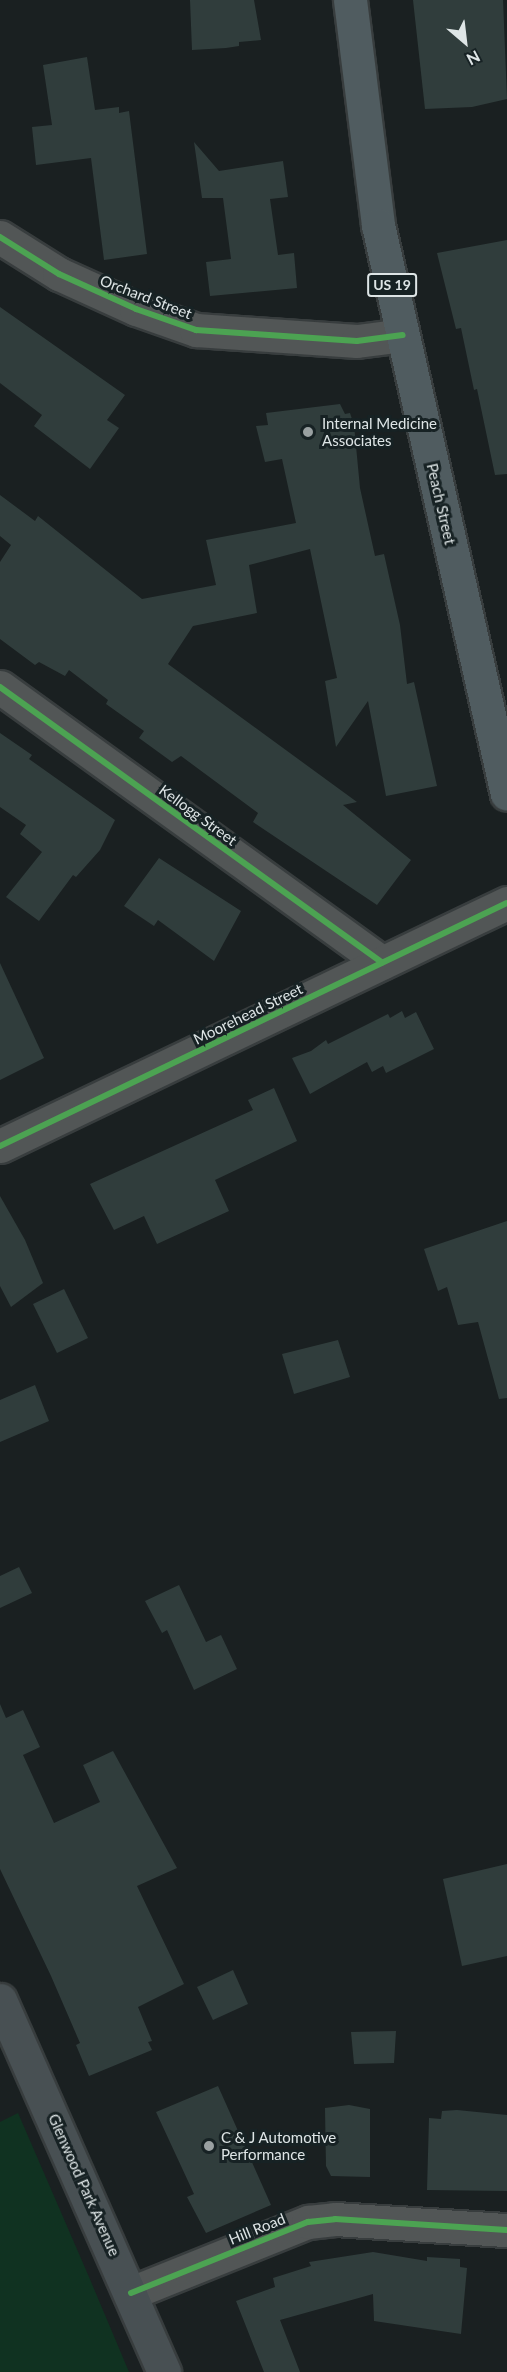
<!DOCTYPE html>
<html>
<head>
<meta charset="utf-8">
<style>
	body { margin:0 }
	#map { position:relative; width:507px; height:2372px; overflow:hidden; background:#1a2021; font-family:Lato,sans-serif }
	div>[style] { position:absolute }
	.green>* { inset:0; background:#103221 }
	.building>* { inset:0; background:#303d3c }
	.roads { filter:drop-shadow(2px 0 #383d3e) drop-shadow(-2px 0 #383d3e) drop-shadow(0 2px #383d3e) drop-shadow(0 -2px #383d3e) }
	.minor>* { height:33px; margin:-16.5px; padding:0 16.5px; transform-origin:16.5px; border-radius:16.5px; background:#525656 }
	.tertiary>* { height:33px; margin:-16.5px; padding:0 16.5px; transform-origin:16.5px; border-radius:16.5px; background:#525656 }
	.secondary>* { height:33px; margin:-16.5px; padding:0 16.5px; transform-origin:16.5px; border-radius:16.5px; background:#485053 }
	.primary>* { height:33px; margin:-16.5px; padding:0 16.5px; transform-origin:16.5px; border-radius:16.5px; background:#505c60 }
	.cycleway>* { height:6px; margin:-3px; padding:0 3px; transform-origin:3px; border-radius:3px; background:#4ca352 }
	.dots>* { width:16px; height:16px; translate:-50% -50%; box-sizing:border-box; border:3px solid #172224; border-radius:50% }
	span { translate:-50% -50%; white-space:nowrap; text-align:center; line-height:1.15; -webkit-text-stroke:6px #172224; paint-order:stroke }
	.shield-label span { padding:2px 4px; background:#172224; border:2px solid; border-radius:4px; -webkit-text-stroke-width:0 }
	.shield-label { font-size:14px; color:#dee5e6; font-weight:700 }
	.street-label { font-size:15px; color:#dee5e6 }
	.poi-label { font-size:15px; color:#dee5e6 }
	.left { translate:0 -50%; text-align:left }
	.north { position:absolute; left:435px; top:12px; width:60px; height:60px; -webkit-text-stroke:4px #172224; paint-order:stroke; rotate:152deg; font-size:16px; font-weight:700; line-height:24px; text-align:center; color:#dee5e6 }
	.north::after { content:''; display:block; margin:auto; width:21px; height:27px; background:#dee5e6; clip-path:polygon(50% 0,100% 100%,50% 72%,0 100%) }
</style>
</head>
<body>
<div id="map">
	<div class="green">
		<div style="clip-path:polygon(18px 2113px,89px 2277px,129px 2372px,0 2372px,0 2122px)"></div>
	</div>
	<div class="building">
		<div style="clip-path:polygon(190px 0,254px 0,261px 40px,239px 42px,239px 46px,226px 48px,192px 50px)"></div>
		<div style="clip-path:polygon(413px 0,503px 0,507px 99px,472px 107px,425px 109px)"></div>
		<div style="clip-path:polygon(87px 57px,95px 110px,119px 107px,119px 113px,129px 111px,147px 254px,104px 260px,91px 158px,36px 165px,32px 127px,52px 125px,43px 65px)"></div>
		<div style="clip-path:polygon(194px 142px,219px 171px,283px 161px,288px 197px,270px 199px,278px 255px,294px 253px,297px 288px,210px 296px,206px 262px,231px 259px,223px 198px,202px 198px)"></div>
		<div style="clip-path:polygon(507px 240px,507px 474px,495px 475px,477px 389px,474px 390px,461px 328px,456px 329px,437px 253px)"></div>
		<div style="clip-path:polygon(0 307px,125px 395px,107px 420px,119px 428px,90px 469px,34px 426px,42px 415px,0 383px)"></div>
		<div style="clip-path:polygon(340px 404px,345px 414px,350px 413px,354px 425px,360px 488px,375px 556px,384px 554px,400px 625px,407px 684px,414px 682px,437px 786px,386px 796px,368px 701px,336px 747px,325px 681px,337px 678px,310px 549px,249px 565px,257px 613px,193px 626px,168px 664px,357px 802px,343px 805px,411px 860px,377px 905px,253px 822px,258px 813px,181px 756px,172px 762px,139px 738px,144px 731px,106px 704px,108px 700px,69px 670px,65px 676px,39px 662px,35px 665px,0 639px,0 562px,11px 545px,0 536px,0 495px,35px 521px,38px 516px,142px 599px,216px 585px,206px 540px,296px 523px,282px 459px,265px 462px,256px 426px,268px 425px,266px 413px)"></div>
		<div style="clip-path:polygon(0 733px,32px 755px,29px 759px,115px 820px,100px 850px,76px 877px,73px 875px,39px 921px,6px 897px,42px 852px,20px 834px,26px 825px,0 807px)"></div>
		<div style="clip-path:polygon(159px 858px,241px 911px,214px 961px,158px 920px,154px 926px,124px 906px)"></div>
		<div style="clip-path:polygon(0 963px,44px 1058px,0 1080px)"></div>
		<div style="clip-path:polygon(402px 1011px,405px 1018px,416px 1012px,434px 1049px,386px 1073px,383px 1066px,372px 1072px,367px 1062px,310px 1094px,292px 1058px,311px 1051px,326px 1040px,328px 1044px,388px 1014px,390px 1018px)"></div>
		<div style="clip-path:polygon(274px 1088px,297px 1141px,215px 1180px,229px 1211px,157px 1244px,144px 1216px,114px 1230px,90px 1184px,253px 1110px,248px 1100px)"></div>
		<div style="clip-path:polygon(0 1196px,25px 1240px,43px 1283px,11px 1307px,0 1286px)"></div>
		<div style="clip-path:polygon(507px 1221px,507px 1398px,499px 1399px,478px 1322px,458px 1325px,447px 1287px,438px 1291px,424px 1249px)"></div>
		<div style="clip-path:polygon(64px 1289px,88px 1338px,57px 1353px,33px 1304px)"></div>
		<div style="clip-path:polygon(338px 1340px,350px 1377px,294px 1394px,282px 1354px)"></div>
		<div style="clip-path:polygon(35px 1385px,49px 1421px,0 1442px,0 1400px)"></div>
		<div style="clip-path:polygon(19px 1567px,32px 1593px,0 1608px,0 1576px)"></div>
		<div style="clip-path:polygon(179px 1585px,206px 1642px,221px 1635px,237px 1669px,194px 1690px,167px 1630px,162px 1633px,145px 1601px)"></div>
		<div style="clip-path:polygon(0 1704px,6px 1718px,23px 1710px,40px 1747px,23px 1755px,54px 1823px,100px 1802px,83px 1765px,113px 1751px,177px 1868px,137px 1886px,184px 1984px,138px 2007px,152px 2041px,148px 2042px,152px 2050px,89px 2076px,76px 2045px,80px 2043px,51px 1976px,0 1869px)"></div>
		<div style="clip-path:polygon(507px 1864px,507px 1956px,462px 1966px,443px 1879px)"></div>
		<div style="clip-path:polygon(233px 1970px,248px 2004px,213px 2020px,197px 1987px)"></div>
		<div style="clip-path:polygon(396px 2031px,394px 2063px,354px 2064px,351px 2032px)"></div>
		<div style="clip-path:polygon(218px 2086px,271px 2205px,206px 2233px,187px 2197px,194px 2194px,156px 2112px)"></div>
		<div style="clip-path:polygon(349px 2105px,370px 2109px,370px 2177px,331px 2176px,326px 2166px,325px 2108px)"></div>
		<div style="clip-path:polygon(457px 2110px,507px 2115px,507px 2191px,427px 2190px,429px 2118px,441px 2119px,442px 2111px)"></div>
		<div style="clip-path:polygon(373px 2252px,427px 2261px,427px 2257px,460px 2259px,460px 2267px,467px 2268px,461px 2334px,374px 2321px,373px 2294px,280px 2320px,300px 2372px,264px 2372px,236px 2301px,275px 2287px,273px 2278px,311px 2266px,309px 2262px)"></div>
	</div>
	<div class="roads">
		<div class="minor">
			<div style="left:0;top:237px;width:70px;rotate:32.1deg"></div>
			<div style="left:59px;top:274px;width:85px;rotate:24.4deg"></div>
			<div style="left:136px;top:309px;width:64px;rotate:19.3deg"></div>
			<div style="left:196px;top:330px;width:161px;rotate:3.9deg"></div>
			<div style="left:357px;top:341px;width:46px;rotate:-7.4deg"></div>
			<div style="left:0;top:687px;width:471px;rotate:35.8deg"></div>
			<div style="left:131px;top:2293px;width:191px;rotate:-21.9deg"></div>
			<div style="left:308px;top:2222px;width:27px;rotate:-6deg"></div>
			<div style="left:335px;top:2219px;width:172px;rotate:3.7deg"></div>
		</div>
		<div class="tertiary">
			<div style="left:0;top:1146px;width:562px;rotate:-25.61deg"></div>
		</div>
		<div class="secondary">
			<div style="left:0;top:2000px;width:407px;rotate:66.2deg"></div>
		</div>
		<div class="primary">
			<div style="left:350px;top:0;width:227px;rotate:82.9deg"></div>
			<div style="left:378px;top:225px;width:583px;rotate:77.23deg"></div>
		</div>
	</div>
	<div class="cycleway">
		<div style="left:0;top:237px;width:70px;rotate:32.1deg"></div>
		<div style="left:59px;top:274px;width:85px;rotate:24.4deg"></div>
		<div style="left:136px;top:309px;width:64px;rotate:19.3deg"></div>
		<div style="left:196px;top:330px;width:161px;rotate:3.9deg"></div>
		<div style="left:357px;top:341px;width:46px;rotate:-7.4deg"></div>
		<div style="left:0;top:687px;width:471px;rotate:35.8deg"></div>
		<div style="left:0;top:1146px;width:562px;rotate:-25.61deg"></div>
		<div style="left:131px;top:2293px;width:191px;rotate:-21.9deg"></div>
		<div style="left:308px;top:2222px;width:27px;rotate:-6deg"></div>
		<div style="left:335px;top:2219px;width:172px;rotate:3.7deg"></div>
	</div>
	<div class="dots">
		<div style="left:308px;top:432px;background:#99a0a1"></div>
		<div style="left:209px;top:2146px;background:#99a0a1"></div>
	</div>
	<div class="shield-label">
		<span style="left:392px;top:285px">US 19</span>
	</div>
	<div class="street-label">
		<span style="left:146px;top:297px;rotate:21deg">Orchard Street</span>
		<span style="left:441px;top:504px;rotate:77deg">Peach Street</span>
		<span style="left:198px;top:815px;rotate:36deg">Kellogg Street</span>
		<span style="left:248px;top:1014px;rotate:-26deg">Moorehead Street</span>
		<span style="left:84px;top:2185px;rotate:66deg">Glenwood Park Avenue</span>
		<span style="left:257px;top:2229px;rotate:-22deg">Hill Road</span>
	</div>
	<div class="poi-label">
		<span class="left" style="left:322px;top:432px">Internal Medicine<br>Associates</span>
		<span class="left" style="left:221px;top:2146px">C &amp; J Automotive<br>Performance</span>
	</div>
	<div class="north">N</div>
</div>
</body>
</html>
